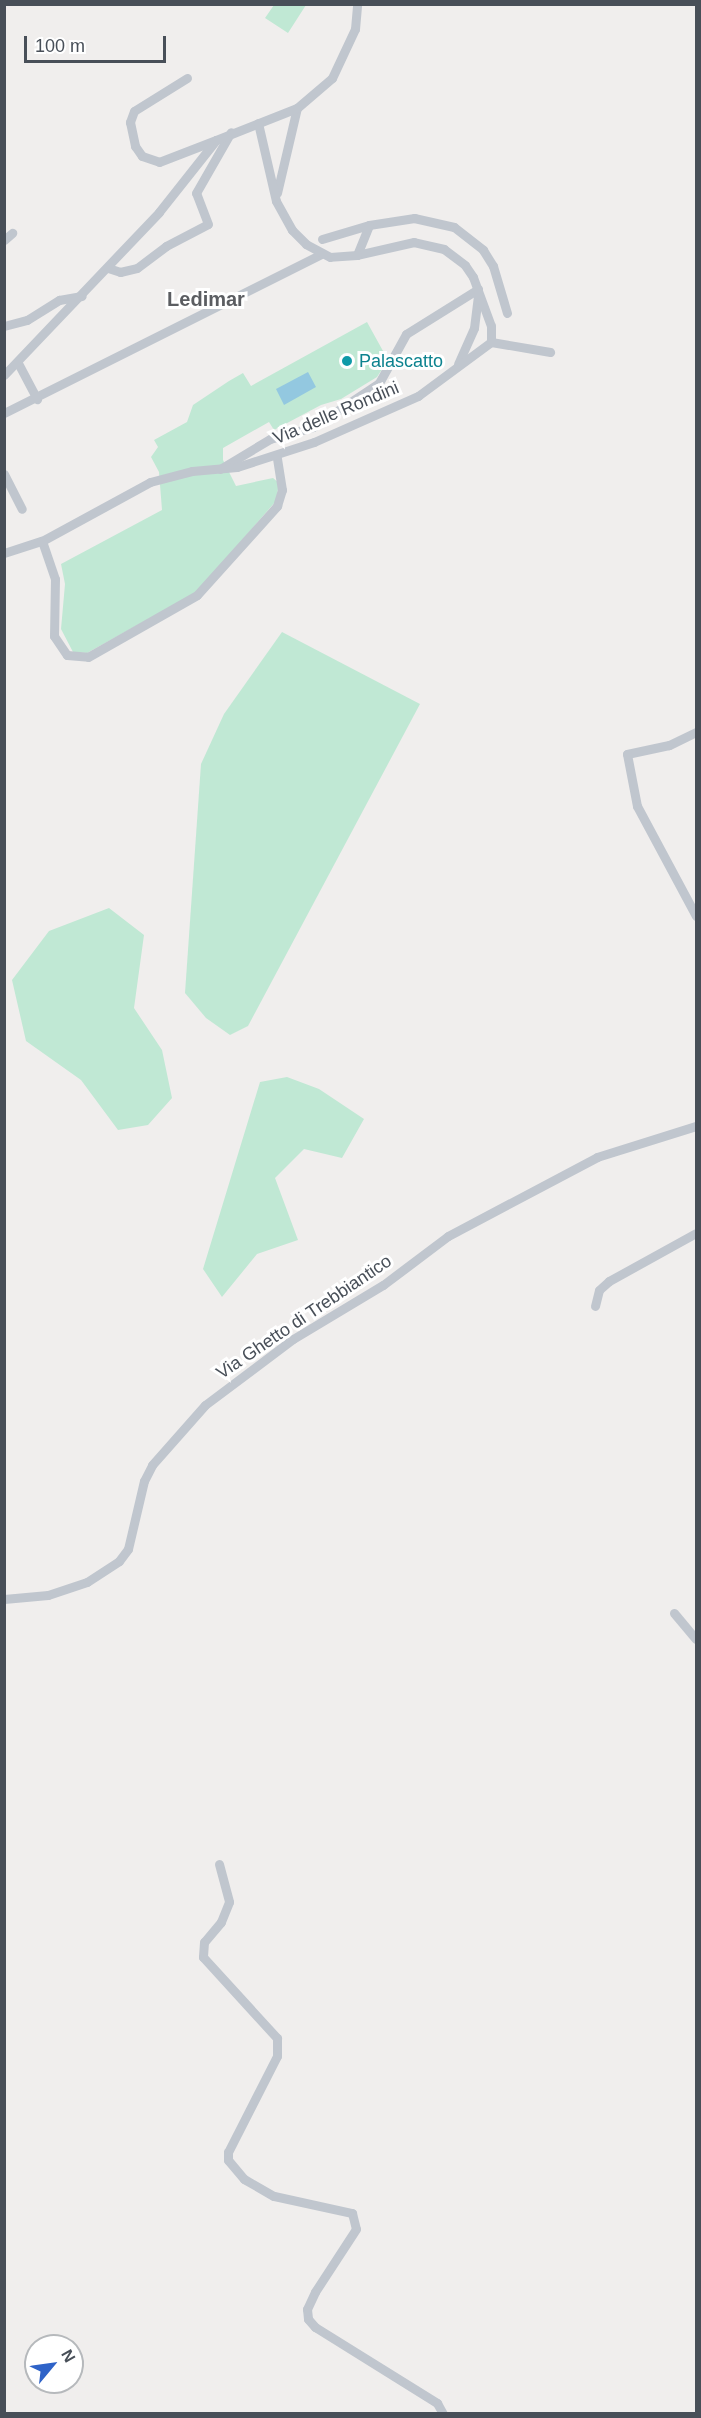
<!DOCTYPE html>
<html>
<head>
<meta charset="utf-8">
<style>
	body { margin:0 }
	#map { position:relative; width:701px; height:2418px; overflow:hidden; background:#f0eeed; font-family:Arial,sans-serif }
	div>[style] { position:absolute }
	.green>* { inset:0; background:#c0e8d4 }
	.water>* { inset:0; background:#93c8e0 }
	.minor>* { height:9px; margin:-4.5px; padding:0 4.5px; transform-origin:4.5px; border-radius:4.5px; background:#c0c6ce }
	.dots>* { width:16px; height:16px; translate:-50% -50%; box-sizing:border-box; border:3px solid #fff; border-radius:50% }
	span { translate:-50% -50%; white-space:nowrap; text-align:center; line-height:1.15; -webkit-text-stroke:6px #fff; paint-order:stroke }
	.culture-label { font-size:18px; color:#0d838f }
	.left { translate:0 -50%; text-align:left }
	.street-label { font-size:18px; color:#484f58 }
	.neighbourhood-label { font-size:20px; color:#5b5d61; font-weight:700 }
	.frame { position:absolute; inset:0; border:6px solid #484f58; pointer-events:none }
	.north { position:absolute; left:24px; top:2334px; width:60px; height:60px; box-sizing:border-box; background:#fff; border:2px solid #b6b9bc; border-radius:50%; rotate:61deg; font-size:16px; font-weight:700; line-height:24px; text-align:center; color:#484f58 }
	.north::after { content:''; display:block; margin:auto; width:21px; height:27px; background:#2f63c8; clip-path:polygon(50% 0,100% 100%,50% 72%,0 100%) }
	.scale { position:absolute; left:24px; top:36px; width:142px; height:27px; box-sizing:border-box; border:3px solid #484f58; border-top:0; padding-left:8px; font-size:18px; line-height:21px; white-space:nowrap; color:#484f58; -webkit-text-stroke:4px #fff; paint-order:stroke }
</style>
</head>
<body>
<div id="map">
	<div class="green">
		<div style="clip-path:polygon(274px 5px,274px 4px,306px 5px,288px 33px,265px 18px)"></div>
		<div style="clip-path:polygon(367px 322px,388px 360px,377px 377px,341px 399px,321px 405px,274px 430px,269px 422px,223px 448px,223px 460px,236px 486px,273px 478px,279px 483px,276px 501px,197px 592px,87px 653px,73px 652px,61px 629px,65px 584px,61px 564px,162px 510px,159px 472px,151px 457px,158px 447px,154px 440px,187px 422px,193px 405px,229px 381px,243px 373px,251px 386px)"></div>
		<div style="clip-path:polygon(282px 632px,420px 704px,248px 1026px,230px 1035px,206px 1018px,185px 993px,201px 764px,224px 714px)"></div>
		<div style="clip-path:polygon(109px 908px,144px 935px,134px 1008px,162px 1050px,172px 1098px,148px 1125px,118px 1130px,81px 1080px,26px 1041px,12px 980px,49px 931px)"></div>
		<div style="clip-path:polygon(287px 1077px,319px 1089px,364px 1119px,342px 1158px,304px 1149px,275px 1178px,298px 1240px,257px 1254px,222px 1297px,203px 1269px,260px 1082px)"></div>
	</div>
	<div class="water">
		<div style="clip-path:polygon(308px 372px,316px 387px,284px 405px,276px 389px)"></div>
	</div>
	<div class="minor">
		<div style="left:187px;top:78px;width:62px;rotate:148.1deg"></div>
		<div style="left:134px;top:111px;width:12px;rotate:110deg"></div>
		<div style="left:130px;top:122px;width:25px;rotate:78deg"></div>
		<div style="left:135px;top:146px;width:12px;rotate:55deg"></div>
		<div style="left:142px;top:156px;width:18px;rotate:19deg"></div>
		<div style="left:159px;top:162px;width:61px;rotate:-21.1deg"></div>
		<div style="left:277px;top:193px;width:87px;rotate:-76.8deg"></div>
		<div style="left:322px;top:239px;width:49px;rotate:-16.6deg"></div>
		<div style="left:369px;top:225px;width:46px;rotate:-8.8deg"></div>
		<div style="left:414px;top:218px;width:41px;rotate:12.7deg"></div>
		<div style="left:454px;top:227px;width:37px;rotate:38deg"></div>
		<div style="left:483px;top:250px;width:19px;rotate:58deg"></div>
		<div style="left:493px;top:266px;width:49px;rotate:73.4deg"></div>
		<div style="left:4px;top:240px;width:11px;rotate:-41deg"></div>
		<div style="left:357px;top:255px;width:32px;rotate:-68deg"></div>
		<div style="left:108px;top:268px;width:13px;rotate:18deg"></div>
		<div style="left:120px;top:272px;width:17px;rotate:-13deg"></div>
		<div style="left:137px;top:268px;width:36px;rotate:-37deg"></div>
		<div style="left:166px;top:246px;width:47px;rotate:-27.6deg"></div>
		<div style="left:208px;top:224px;width:33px;rotate:-111deg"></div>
		<div style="left:196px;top:193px;width:70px;rotate:-60.2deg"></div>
		<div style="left:4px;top:326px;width:24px;rotate:-15deg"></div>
		<div style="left:27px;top:320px;width:38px;rotate:-32deg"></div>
		<div style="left:59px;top:300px;width:23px;rotate:-10deg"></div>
		<div style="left:491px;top:342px;width:60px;rotate:9.6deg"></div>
		<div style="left:18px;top:363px;width:41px;rotate:62.2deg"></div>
		<div style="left:458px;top:364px;width:39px;rotate:-66deg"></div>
		<div style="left:474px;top:328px;width:33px;rotate:-83deg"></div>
		<div style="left:4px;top:375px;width:225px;rotate:-46.4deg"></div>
		<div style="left:159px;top:212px;width:92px;rotate:-51.6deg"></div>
		<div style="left:216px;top:140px;width:87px;rotate:-21.6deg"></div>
		<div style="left:297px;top:108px;width:46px;rotate:-40.6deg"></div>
		<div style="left:332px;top:78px;width:54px;rotate:-64.9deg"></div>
		<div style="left:355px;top:29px;width:25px;rotate:-85deg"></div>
		<div style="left:4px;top:413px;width:356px;rotate:-26.6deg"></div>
		<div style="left:220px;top:469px;width:58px;rotate:-31deg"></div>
		<div style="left:270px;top:439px;width:45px;rotate:-15.6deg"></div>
		<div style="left:313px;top:427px;width:79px;rotate:-33.7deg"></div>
		<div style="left:379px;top:383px;width:56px;rotate:-61.1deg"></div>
		<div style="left:406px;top:334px;width:85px;rotate:-32deg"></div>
		<div style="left:4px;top:474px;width:39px;rotate:63deg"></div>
		<div style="left:42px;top:541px;width:40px;rotate:71.1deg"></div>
		<div style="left:55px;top:579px;width:57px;rotate:91deg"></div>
		<div style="left:54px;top:636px;width:23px;rotate:56deg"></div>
		<div style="left:67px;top:655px;width:21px;rotate:5deg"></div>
		<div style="left:88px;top:657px;width:125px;rotate:-29.6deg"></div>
		<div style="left:197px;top:595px;width:120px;rotate:-48deg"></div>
		<div style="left:277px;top:506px;width:17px;rotate:-73deg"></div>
		<div style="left:282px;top:490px;width:33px;rotate:-99deg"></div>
		<div style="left:4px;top:553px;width:40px;rotate:-18deg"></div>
		<div style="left:42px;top:541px;width:123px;rotate:-28.6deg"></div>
		<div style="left:150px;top:482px;width:43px;rotate:-14.7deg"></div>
		<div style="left:192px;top:471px;width:45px;rotate:-5.1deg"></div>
		<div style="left:237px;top:467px;width:81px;rotate:-18deg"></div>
		<div style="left:314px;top:442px;width:114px;rotate:-23.9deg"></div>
		<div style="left:418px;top:396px;width:91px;rotate:-36.5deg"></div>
		<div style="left:491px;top:342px;width:16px;rotate:-90deg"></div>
		<div style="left:491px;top:326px;width:52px;rotate:-110.2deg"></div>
		<div style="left:473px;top:277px;width:14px;rotate:-124deg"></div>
		<div style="left:465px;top:265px;width:26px;rotate:-143deg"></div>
		<div style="left:444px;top:249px;width:31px;rotate:-167deg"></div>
		<div style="left:414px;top:242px;width:58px;rotate:167.2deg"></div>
		<div style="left:357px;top:255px;width:27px;rotate:176deg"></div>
		<div style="left:330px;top:257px;width:27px;rotate:-152deg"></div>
		<div style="left:306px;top:244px;width:20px;rotate:-135deg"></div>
		<div style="left:292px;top:230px;width:33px;rotate:-119deg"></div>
		<div style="left:276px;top:201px;width:80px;rotate:-103deg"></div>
		<div style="left:696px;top:732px;width:30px;rotate:154deg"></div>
		<div style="left:669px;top:745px;width:43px;rotate:167.9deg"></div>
		<div style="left:627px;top:754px;width:53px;rotate:79.1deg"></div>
		<div style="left:637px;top:806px;width:125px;rotate:61.8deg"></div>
		<div style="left:595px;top:1306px;width:16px;rotate:-76deg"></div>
		<div style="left:599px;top:1290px;width:13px;rotate:-42deg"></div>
		<div style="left:609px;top:1281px;width:99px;rotate:-28.9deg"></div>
		<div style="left:4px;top:1599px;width:44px;rotate:-5.2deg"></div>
		<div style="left:48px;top:1595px;width:41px;rotate:-18.4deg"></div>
		<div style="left:87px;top:1582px;width:38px;rotate:-33deg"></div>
		<div style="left:119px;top:1561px;width:15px;rotate:-53deg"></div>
		<div style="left:128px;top:1549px;width:70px;rotate:-76.8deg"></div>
		<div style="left:144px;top:1481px;width:18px;rotate:-63deg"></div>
		<div style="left:152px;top:1465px;width:80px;rotate:-48.5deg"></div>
		<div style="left:205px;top:1405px;width:110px;rotate:-36.9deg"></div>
		<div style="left:293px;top:1339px;width:105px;rotate:-31deg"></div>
		<div style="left:383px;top:1285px;width:81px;rotate:-37deg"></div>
		<div style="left:448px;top:1236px;width:169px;rotate:-27.9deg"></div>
		<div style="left:597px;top:1157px;width:104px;rotate:-17.4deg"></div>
		<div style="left:674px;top:1613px;width:34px;rotate:50deg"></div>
		<div style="left:219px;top:1864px;width:39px;rotate:75deg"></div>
		<div style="left:229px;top:1902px;width:22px;rotate:112deg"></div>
		<div style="left:221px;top:1922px;width:26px;rotate:130deg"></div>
		<div style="left:204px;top:1942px;width:15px;rotate:94deg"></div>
		<div style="left:203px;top:1957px;width:110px;rotate:47.6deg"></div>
		<div style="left:277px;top:2038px;width:18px;rotate:90deg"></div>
		<div style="left:277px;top:2056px;width:108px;rotate:117deg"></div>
		<div style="left:228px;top:2152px;width:8px;rotate:90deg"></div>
		<div style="left:228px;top:2160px;width:25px;rotate:50deg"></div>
		<div style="left:244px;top:2179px;width:34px;rotate:30deg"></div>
		<div style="left:274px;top:2196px;width:80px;rotate:12.3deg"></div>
		<div style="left:352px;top:2213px;width:16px;rotate:76deg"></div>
		<div style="left:356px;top:2229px;width:75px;rotate:123.1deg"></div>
		<div style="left:315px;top:2292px;width:19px;rotate:115deg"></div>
		<div style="left:307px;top:2309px;width:10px;rotate:84deg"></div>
		<div style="left:308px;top:2319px;width:11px;rotate:49deg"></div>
		<div style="left:315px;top:2327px;width:144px;rotate:31.9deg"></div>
		<div style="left:437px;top:2403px;width:13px;rotate:61deg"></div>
	</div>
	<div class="dots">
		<div style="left:347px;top:361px;background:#0f9aa8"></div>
	</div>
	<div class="culture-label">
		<span class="left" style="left:359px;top:361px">Palascatto</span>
	</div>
	<div class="street-label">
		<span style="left:336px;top:413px;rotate:-23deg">Via delle Rondini</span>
		<span style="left:304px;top:1317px;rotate:-34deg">Via Ghetto di Trebbiantico</span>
	</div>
	<div class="neighbourhood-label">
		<span style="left:206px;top:299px">Ledimar</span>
	</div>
	<div class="frame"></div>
	<div class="north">N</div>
	<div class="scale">100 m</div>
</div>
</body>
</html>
